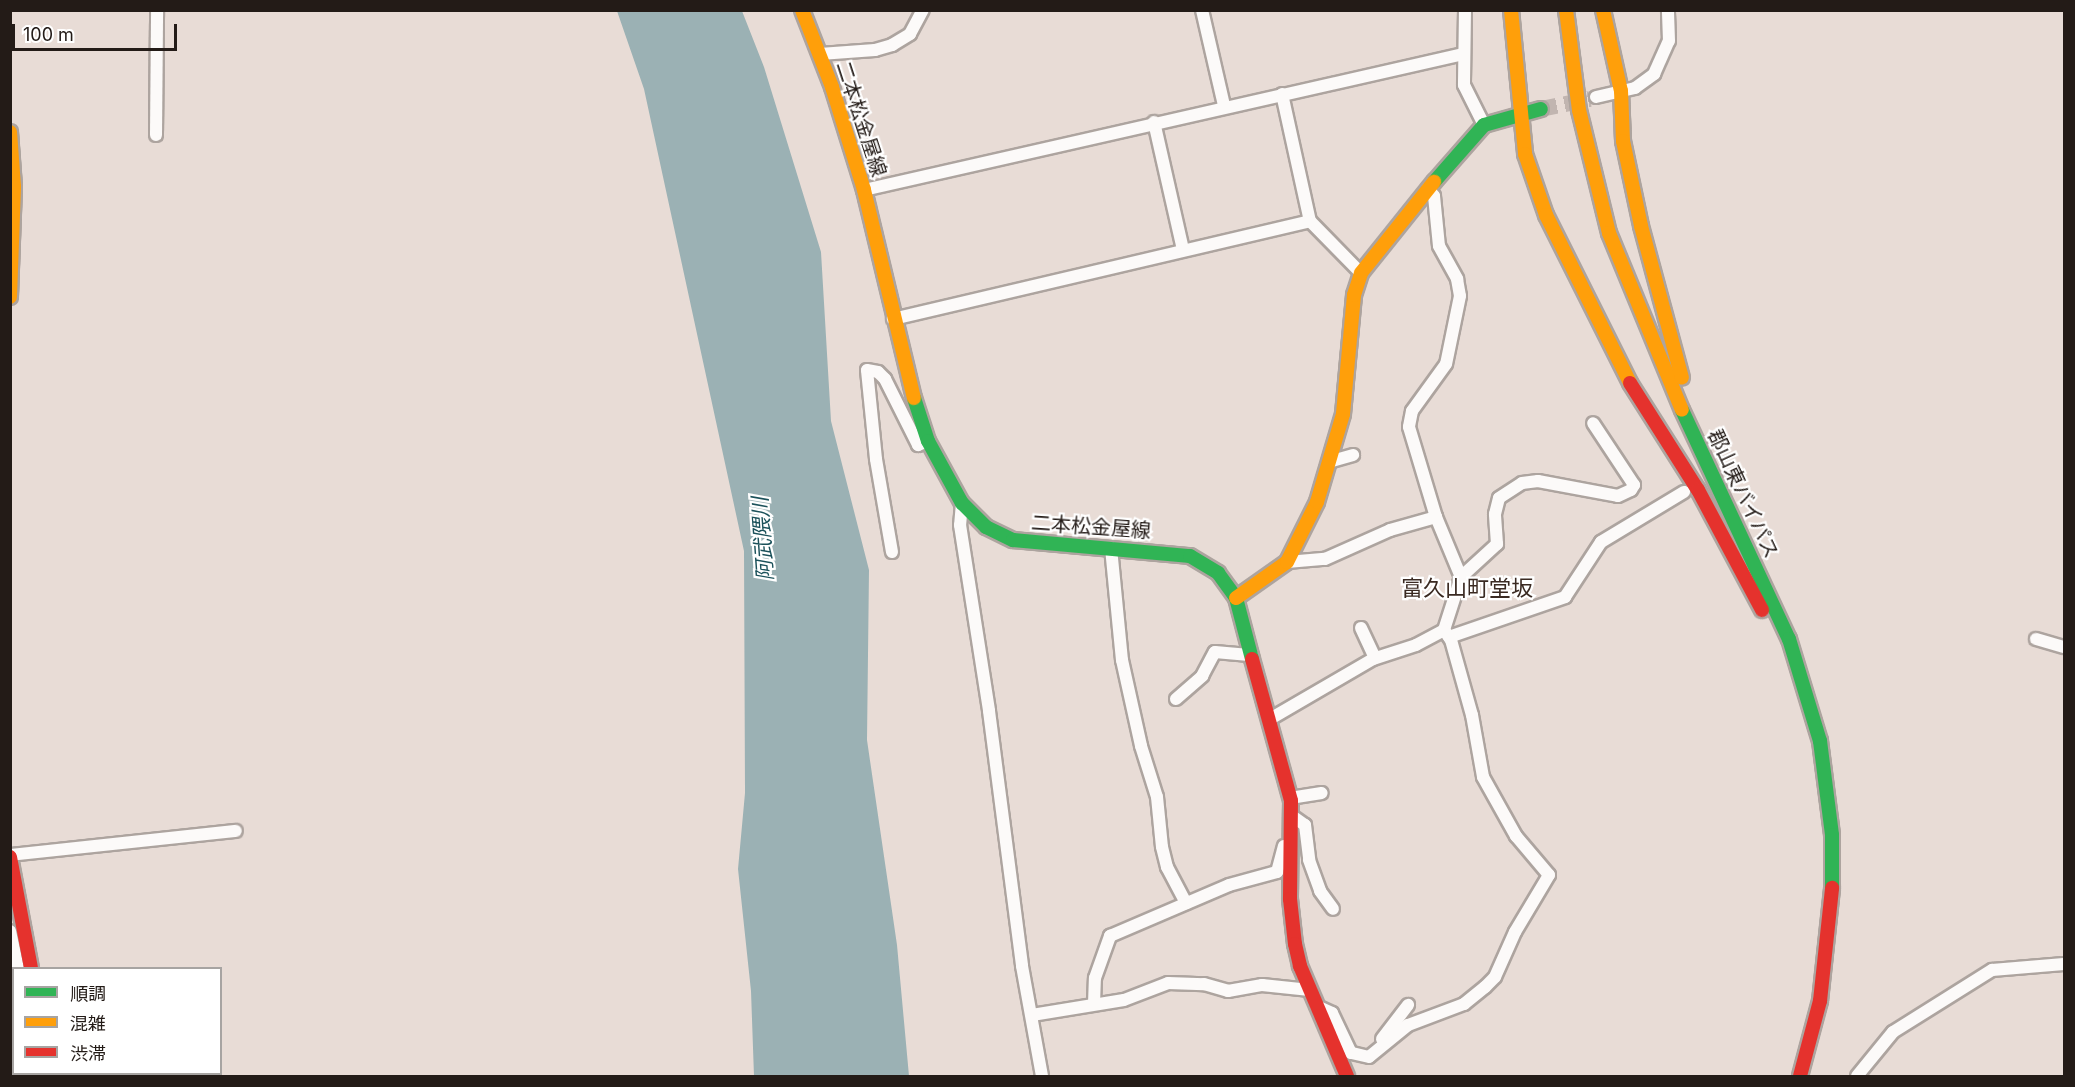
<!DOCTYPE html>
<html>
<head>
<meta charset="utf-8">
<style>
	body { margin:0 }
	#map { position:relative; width:2075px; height:1087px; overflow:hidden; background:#e8dcd6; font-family:Inter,"Noto Sans JP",sans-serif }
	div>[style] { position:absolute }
	.water>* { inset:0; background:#9bb1b4 }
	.secondary-tunnel>* { height:16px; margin-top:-8px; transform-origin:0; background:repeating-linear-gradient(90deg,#c1b5b0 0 16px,transparent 0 24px) }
	.roads { filter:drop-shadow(2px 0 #ada49f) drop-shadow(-2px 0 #ada49f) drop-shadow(0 2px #ada49f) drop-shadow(0 -2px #ada49f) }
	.street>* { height:12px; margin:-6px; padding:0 6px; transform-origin:6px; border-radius:6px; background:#fcfaf9 }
	.fast>* { height:14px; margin:-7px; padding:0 7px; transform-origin:7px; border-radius:7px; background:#30b455 }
	.slow>* { height:14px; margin:-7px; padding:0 7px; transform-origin:7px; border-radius:7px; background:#ff9f0a }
	.jam>* { height:14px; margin:-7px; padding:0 7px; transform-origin:7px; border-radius:7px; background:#e5322d }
	span { translate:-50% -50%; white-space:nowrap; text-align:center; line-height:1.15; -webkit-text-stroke:4.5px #fff; paint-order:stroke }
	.street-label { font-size:20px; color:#231b17 }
	.water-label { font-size:21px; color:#1b515a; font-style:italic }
	.quarter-label { font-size:22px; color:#3a2a22 }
	.frame { position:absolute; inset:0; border:12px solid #231b17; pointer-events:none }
	.legend { position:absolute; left:12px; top:967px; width:210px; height:108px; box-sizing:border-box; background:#fff; border:2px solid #a7a4a2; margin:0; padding:8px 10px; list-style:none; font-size:18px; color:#231b17 }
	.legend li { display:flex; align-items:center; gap:12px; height:30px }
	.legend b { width:30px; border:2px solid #a7a4a2 }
	.scale { position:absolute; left:12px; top:24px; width:165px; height:27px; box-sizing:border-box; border:3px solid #231b17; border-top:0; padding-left:8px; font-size:18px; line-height:21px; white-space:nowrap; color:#231b17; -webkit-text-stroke:4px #fff; paint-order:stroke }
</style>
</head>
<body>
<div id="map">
	<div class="water">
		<div style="clip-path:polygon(617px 11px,742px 11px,764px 67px,821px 252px,831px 421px,869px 570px,867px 740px,897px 945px,909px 1076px,754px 1076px,751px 991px,738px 869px,745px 793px,744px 551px,644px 89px)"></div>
	</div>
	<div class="secondary-tunnel">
		<div style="left:1541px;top:109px;width:50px;rotate:-11.5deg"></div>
	</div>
	<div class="roads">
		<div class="street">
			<div style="left:1202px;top:10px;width:98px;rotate:77deg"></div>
			<div style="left:1465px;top:10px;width:75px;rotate:90.8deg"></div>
			<div style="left:1464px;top:85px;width:45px;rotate:63.4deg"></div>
			<div style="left:820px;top:54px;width:55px;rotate:-4.2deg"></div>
			<div style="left:875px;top:50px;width:18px;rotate:-16deg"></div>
			<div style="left:892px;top:45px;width:21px;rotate:-31deg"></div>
			<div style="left:910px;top:34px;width:27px;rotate:-62deg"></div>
			<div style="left:1282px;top:94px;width:130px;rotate:77.6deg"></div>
			<div style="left:1310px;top:221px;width:73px;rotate:45.6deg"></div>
			<div style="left:1596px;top:97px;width:40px;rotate:-13deg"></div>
			<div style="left:1635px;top:88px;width:24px;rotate:-36deg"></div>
			<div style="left:1654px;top:74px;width:36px;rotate:-66deg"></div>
			<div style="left:1669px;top:41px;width:31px;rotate:-92deg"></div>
			<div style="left:1154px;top:122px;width:131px;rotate:77.2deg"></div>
			<div style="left:156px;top:135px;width:125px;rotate:-89.5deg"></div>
			<div style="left:1428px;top:188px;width:10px;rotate:53deg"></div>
			<div style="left:1434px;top:196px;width:50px;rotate:84.3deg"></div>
			<div style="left:1439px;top:246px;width:38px;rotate:61deg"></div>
			<div style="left:1457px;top:279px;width:17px;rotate:80deg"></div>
			<div style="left:1460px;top:296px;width:69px;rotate:101.6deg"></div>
			<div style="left:1446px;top:364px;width:58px;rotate:125.9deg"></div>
			<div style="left:1412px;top:411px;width:16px;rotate:101deg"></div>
			<div style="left:1409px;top:427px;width:94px;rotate:73.3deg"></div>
			<div style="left:1436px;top:517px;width:65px;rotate:67.4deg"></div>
			<div style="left:864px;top:190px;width:614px;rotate:-12.79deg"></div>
			<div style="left:893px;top:319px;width:428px;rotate:-13.2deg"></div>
			<div style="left:1332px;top:461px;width:22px;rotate:-16deg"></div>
			<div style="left:962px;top:503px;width:22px;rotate:95deg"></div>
			<div style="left:960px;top:525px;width:188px;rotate:81.1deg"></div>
			<div style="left:989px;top:711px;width:257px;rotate:82.6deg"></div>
			<div style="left:1022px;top:966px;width:112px;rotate:79.7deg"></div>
			<div style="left:1111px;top:548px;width:113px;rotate:84.4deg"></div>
			<div style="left:1122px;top:660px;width:88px;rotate:77.5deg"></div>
			<div style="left:1141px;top:746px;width:53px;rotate:72.6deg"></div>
			<div style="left:1157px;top:797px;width:50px;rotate:84.3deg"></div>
			<div style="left:1162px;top:847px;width:21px;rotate:76deg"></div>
			<div style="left:1167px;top:867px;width:41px;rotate:62.2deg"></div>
			<div style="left:892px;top:552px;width:94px;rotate:-99.8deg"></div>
			<div style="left:876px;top:459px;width:89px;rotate:-95.8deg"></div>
			<div style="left:867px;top:370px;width:11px;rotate:10deg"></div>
			<div style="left:878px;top:372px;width:10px;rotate:45deg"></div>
			<div style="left:885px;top:379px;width:74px;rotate:63.4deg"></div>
			<div style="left:918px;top:445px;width:11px;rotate:-22deg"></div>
			<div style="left:1287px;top:562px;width:38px;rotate:-5deg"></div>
			<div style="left:1325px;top:559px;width:71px;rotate:-24deg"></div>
			<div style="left:1390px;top:530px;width:48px;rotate:-15.8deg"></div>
			<div style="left:1361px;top:628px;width:33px;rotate:65deg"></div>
			<div style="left:1444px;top:630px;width:56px;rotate:-72.2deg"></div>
			<div style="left:1461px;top:577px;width:49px;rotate:-42.5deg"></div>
			<div style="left:1497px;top:544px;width:30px;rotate:-94deg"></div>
			<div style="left:1495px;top:514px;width:16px;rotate:-76deg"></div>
			<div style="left:1499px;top:498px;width:27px;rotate:-33deg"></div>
			<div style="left:1522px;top:483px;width:16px;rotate:-7deg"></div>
			<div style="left:1538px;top:481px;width:81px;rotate:10.6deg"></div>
			<div style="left:1618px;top:496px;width:14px;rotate:-25deg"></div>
			<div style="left:1631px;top:490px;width:6px;rotate:-59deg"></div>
			<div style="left:1634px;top:485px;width:74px;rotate:-123.5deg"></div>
			<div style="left:1449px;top:637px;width:123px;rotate:-19deg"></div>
			<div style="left:1565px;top:597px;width:66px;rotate:-56.8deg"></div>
			<div style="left:1601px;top:542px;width:97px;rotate:-31.1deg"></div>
			<div style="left:2036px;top:639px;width:29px;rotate:16deg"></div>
			<div style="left:1176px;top:699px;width:35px;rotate:-41deg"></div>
			<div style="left:1202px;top:676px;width:27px;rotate:-62deg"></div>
			<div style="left:1215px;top:652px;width:37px;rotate:5deg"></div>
			<div style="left:1270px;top:719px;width:119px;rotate:-30.2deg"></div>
			<div style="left:1373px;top:659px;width:45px;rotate:-18deg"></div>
			<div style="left:1416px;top:645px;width:32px;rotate:-28deg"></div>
			<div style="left:1444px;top:630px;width:12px;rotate:55deg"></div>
			<div style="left:1451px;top:640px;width:78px;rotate:74.4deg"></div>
			<div style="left:1472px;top:715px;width:63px;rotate:79.9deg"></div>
			<div style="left:1483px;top:777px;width:68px;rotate:60.8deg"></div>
			<div style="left:1516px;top:836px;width:51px;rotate:49.8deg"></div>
			<div style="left:1549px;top:875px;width:66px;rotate:120.8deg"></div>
			<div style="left:1515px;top:932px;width:49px;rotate:114deg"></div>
			<div style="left:1495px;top:977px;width:14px;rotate:135deg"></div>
			<div style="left:1485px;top:987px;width:27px;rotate:141deg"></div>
			<div style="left:1464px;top:1004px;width:60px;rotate:159.4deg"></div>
			<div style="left:1408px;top:1025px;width:50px;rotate:140.6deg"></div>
			<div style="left:1369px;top:1057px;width:18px;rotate:-167deg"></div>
			<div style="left:1351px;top:1053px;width:44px;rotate:-115.4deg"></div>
			<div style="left:1332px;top:1013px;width:17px;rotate:-156deg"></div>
			<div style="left:1290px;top:798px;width:32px;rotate:-9deg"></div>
			<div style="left:1292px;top:816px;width:16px;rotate:35deg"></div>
			<div style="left:1305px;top:825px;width:35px;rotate:83deg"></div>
			<div style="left:1309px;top:860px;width:33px;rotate:70deg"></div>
			<div style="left:1320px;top:891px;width:22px;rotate:54deg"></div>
			<div style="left:10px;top:855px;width:227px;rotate:-6.1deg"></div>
			<div style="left:10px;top:931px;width:38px;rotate:78deg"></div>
			<div style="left:1094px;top:1004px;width:26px;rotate:-88deg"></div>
			<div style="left:1095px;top:978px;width:45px;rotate:-70.3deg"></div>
			<div style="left:1110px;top:936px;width:129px;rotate:-23.2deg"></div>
			<div style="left:1229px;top:885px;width:50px;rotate:-15.2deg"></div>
			<div style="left:1277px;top:872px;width:27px;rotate:-75deg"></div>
			<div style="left:1032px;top:1015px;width:93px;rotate:-9.3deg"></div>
			<div style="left:1124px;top:1000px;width:47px;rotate:-21.1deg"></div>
			<div style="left:1168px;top:983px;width:36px;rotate:2deg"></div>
			<div style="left:1204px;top:984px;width:25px;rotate:16deg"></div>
			<div style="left:1228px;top:991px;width:35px;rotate:-10deg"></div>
			<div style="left:1262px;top:985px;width:48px;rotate:5.9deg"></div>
			<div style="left:1382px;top:1039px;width:43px;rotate:-52.6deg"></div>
			<div style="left:12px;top:1076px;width:15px;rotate:-82deg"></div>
			<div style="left:1857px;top:1076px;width:57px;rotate:-50.7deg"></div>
			<div style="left:1893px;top:1032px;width:117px;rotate:-32.1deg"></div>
			<div style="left:1992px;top:970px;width:72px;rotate:-4.8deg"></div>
		</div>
		<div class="fast">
			<div style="left:1434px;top:182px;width:76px;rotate:-48.7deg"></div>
			<div style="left:1484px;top:125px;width:59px;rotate:-15.7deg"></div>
			<div style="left:914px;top:398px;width:45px;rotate:72deg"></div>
			<div style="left:928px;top:441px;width:71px;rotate:61.3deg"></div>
			<div style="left:962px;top:503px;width:34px;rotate:45deg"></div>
			<div style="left:986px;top:527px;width:30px;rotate:26deg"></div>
			<div style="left:1013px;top:540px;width:178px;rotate:5.2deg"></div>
			<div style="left:1190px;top:556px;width:33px;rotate:31deg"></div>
			<div style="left:1218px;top:573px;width:31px;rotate:54deg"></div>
			<div style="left:1236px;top:598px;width:63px;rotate:75.3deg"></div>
			<div style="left:1682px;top:410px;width:253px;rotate:65deg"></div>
			<div style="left:1789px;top:639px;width:107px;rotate:73.1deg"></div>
			<div style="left:1820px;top:741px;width:95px;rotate:82.7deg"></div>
			<div style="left:1832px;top:835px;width:53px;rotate:90deg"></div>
		</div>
		<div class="slow">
			<div style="left:802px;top:10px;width:83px;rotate:68.7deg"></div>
			<div style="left:832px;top:87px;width:108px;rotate:72.7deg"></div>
			<div style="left:864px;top:190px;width:214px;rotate:76.5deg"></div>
			<div style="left:1511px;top:10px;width:145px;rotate:84.4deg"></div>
			<div style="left:1525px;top:154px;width:65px;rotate:71deg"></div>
			<div style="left:1546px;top:215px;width:188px;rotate:63.4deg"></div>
			<div style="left:1566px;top:10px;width:101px;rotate:82.6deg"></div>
			<div style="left:1579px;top:110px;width:127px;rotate:76.3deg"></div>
			<div style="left:1609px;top:233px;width:191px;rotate:67.6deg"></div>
			<div style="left:1603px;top:10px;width:83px;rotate:77.5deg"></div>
			<div style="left:1621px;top:91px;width:50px;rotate:87.7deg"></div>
			<div style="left:1623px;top:141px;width:87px;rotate:78deg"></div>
			<div style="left:1641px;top:226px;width:157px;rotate:74.9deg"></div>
			<div style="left:10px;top:132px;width:55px;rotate:85.8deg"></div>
			<div style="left:14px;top:187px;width:110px;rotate:92.1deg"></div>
			<div style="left:1236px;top:598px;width:62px;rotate:-35.2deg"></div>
			<div style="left:1287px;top:562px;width:67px;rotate:-63.4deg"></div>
			<div style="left:1317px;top:502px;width:92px;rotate:-73.5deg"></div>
			<div style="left:1343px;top:414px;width:120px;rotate:-84.7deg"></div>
			<div style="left:1354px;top:295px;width:23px;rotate:-72deg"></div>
			<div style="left:1361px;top:273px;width:117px;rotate:-51.3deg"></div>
		</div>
		<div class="jam">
			<div style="left:1630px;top:383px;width:127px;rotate:57.6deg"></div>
			<div style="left:1698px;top:490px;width:136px;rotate:61.9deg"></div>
			<div style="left:1252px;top:659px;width:147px;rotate:74.6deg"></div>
			<div style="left:1291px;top:801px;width:98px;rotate:90.6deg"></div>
			<div style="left:1290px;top:899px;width:45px;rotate:83.7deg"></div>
			<div style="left:1295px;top:944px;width:23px;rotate:77deg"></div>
			<div style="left:1300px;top:966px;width:120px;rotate:66.9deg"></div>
			<div style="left:10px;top:857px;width:113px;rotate:79.3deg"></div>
			<div style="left:20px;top:1076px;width:2px;rotate:-63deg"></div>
			<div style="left:1800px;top:1076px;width:78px;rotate:-75.1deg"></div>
			<div style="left:1820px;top:1001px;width:114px;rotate:-83.9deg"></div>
		</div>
	</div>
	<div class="street-label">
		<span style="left:861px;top:119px;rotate:72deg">二本松金屋線</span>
		<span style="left:1743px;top:494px;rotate:65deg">郡山東バイパス</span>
		<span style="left:1091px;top:527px;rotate:4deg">二本松金屋線</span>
	</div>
	<div class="water-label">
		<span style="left:763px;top:539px;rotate:-94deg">阿武隈川</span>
	</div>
	<div class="quarter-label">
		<span style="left:1467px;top:589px">富久山町堂坂</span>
	</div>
	<div class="frame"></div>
	<ul class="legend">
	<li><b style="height:8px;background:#30b455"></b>順調</li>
	<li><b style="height:8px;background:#ff9f0a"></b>混雑</li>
	<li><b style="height:8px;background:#e5322d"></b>渋滞</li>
	</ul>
	<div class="scale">100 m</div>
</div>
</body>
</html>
